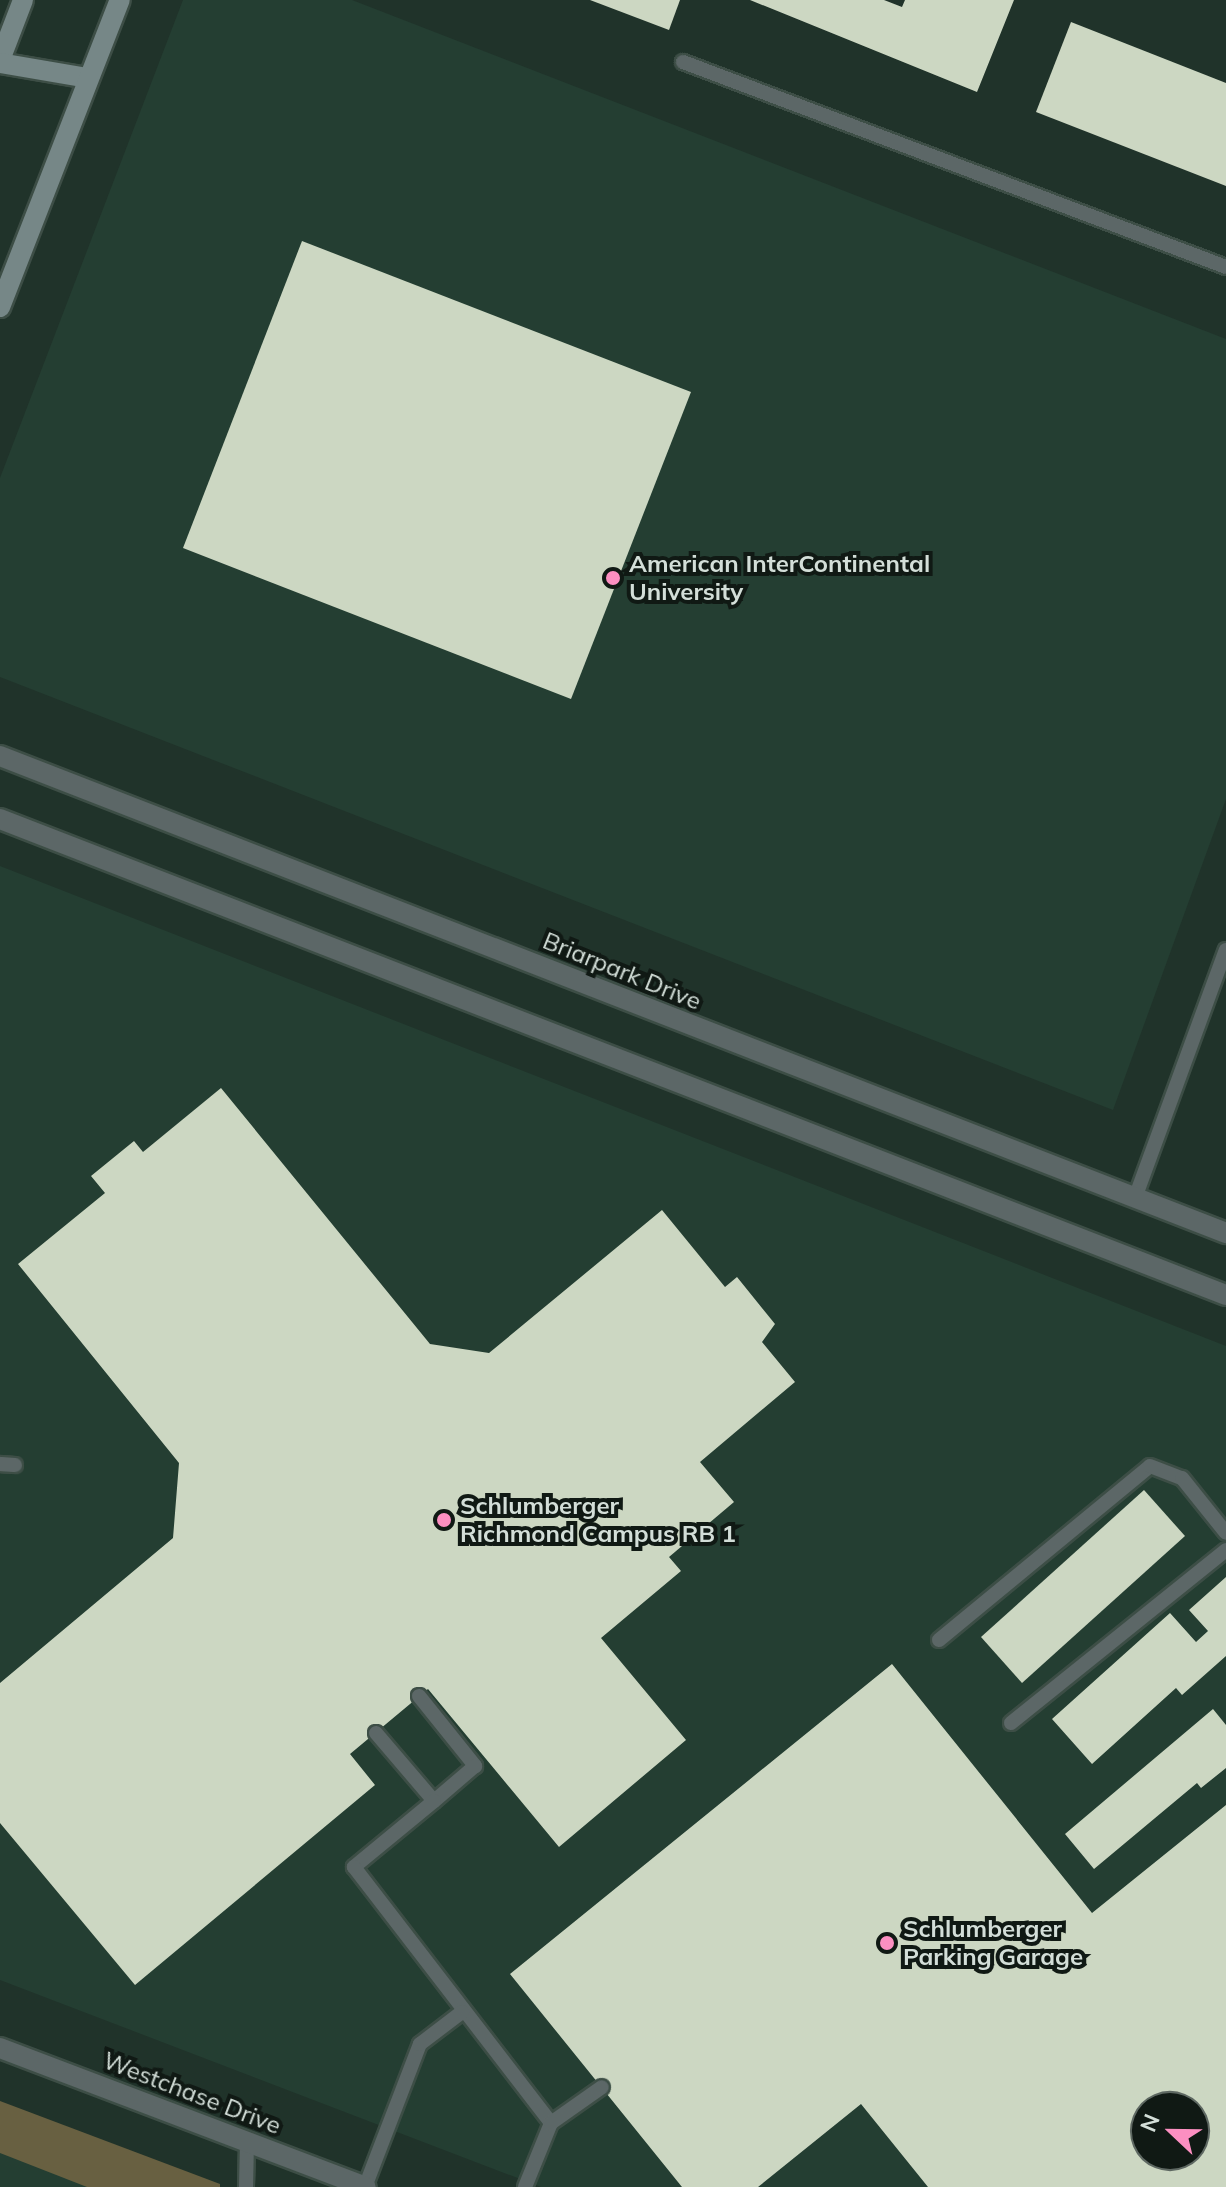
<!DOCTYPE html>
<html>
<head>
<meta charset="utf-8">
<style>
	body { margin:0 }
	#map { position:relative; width:1226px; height:2187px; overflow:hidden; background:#20332a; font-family:Mulish,sans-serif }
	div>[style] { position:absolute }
	.built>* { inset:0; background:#243e32 }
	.forest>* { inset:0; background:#686041 }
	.building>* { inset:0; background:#ccd7c2 }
	.roads { filter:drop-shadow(2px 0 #3d4e46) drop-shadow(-2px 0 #3d4e46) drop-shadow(0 2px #3d4e46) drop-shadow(0 -2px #3d4e46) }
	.service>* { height:14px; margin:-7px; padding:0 7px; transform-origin:7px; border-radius:7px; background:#5c6767 }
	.minor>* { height:20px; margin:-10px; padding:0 10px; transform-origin:10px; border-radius:10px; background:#5c6767 }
	.tertiary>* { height:20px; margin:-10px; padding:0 10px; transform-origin:10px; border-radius:10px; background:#5c6767 }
	.secondary>* { height:20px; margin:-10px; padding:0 10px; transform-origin:10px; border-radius:10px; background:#768787 }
	.dots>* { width:22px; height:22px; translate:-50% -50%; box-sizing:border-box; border:4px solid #101914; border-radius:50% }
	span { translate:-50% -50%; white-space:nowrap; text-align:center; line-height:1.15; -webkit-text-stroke:8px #101914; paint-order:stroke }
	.poi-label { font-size:24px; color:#d3ded8; font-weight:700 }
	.left { translate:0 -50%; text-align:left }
	.street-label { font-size:24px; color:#d3ded8 }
	.north { position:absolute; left:1130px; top:2091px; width:80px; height:80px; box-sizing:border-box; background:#101914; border:2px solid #5e6862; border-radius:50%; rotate:292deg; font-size:22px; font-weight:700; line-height:32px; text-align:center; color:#d3ded8 }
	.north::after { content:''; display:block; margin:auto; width:28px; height:36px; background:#fc8fc1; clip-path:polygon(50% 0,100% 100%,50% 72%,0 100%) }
</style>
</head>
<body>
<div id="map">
	<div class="built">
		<div style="clip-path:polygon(183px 0,352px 0,1226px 339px,1226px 799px,1113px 1110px,0 677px,0 478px)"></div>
		<div style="clip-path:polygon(evenodd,0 866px,1226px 1346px,1226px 2187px,541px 2187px,0 1980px,0 866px,1146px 2107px,1194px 2107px,1194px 2155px,1146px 2155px,1146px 2107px)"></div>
		<div style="clip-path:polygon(0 2107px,208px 2187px,0 2187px)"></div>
	</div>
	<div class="forest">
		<div style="clip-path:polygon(0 2101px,220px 2184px,220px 2187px,87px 2187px,0 2153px)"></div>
	</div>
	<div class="building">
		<div style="clip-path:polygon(590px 0,680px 0,669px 30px)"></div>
		<div style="clip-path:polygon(750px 0,884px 0,902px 7px,905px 0,1014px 0,977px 92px)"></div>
		<div style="clip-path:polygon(1071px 22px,1226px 83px,1226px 186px,1036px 112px)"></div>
		<div style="clip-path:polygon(302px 241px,691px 392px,571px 699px,183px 548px)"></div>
		<div style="clip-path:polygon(221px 1088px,430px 1344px,489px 1353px,662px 1210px,725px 1287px,737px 1277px,775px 1324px,762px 1342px,795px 1382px,700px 1462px,734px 1502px,669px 1557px,681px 1571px,601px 1638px,686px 1740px,559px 1847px,428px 1689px,350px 1754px,375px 1785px,135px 1985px,0 1823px,0 1683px,173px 1538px,179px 1463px,18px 1264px,105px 1193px,91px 1176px,134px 1141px,143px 1152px)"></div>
		<div style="clip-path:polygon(1144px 1490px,1185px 1536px,1022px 1683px,981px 1637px)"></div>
		<div style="clip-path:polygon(1226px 1577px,1226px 1656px,1182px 1695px,1176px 1688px,1092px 1764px,1052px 1719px,1170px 1613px,1196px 1642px,1208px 1631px,1189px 1610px)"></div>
		<div style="clip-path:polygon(evenodd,892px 1664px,1092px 1913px,1226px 1805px,1226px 2187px,928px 2187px,861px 2104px,758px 2187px,682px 2187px,510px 1974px,892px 1664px,1146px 2107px,1194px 2107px,1194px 2155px,1146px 2155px,1146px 2107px)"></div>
		<div style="clip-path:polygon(1213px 1709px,1226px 1725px,1226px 1768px,1201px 1788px,1197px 1783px,1094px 1869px,1065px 1834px)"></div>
	</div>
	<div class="roads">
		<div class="service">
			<div style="left:683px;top:62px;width:580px;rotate:20.68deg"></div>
			<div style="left:1135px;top:1198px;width:264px;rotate:-69.9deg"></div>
			<div style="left:0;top:1464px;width:15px;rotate:4deg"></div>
			<div style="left:939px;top:1640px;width:273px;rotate:-39.5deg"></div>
			<div style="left:1150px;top:1466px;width:34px;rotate:21deg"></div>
			<div style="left:1182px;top:1478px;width:70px;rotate:51.3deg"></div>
			<div style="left:419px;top:1696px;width:90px;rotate:51.3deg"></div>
			<div style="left:475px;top:1766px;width:54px;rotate:139.5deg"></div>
			<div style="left:1011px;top:1723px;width:276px;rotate:-38.8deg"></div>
			<div style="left:376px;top:1733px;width:89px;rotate:49.5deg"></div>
			<div style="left:434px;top:1801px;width:104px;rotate:140.5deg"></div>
			<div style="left:354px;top:1867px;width:323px;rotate:52.4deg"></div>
			<div style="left:246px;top:2187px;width:45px;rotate:-88.7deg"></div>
			<div style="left:365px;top:2187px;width:153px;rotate:-69deg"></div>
			<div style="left:420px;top:2044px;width:53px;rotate:-37.3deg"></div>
			<div style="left:525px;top:2187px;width:69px;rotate:-67.9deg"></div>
			<div style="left:551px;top:2123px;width:62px;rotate:-35.2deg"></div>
		</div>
		<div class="minor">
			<div style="left:0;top:2048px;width:391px;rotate:20.8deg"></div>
		</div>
		<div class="tertiary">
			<div style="left:0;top:756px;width:1316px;rotate:21.26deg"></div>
			<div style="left:0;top:819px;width:1315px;rotate:21.22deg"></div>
		</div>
		<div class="secondary">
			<div style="left:0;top:60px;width:64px;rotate:-69deg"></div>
			<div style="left:0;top:63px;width:89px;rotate:9.7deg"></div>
			<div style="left:0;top:307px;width:330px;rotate:-68.7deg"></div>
		</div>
	</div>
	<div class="dots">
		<div style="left:613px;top:578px;background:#fc8fc1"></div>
		<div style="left:444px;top:1520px;background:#fc8fc1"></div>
		<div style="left:887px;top:1943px;background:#fc8fc1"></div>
	</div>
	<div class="poi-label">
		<span class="left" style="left:629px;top:578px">American InterContinental<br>University</span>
		<span class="left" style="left:460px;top:1520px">Schlumberger<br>Richmond Campus RB 1</span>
		<span class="left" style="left:903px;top:1943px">Schlumberger<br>Parking Garage</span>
	</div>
	<div class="street-label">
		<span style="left:622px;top:971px;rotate:22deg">Briarpark Drive</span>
		<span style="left:192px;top:2093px;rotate:21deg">Westchase Drive</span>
	</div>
	<div class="north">N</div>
</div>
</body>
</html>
